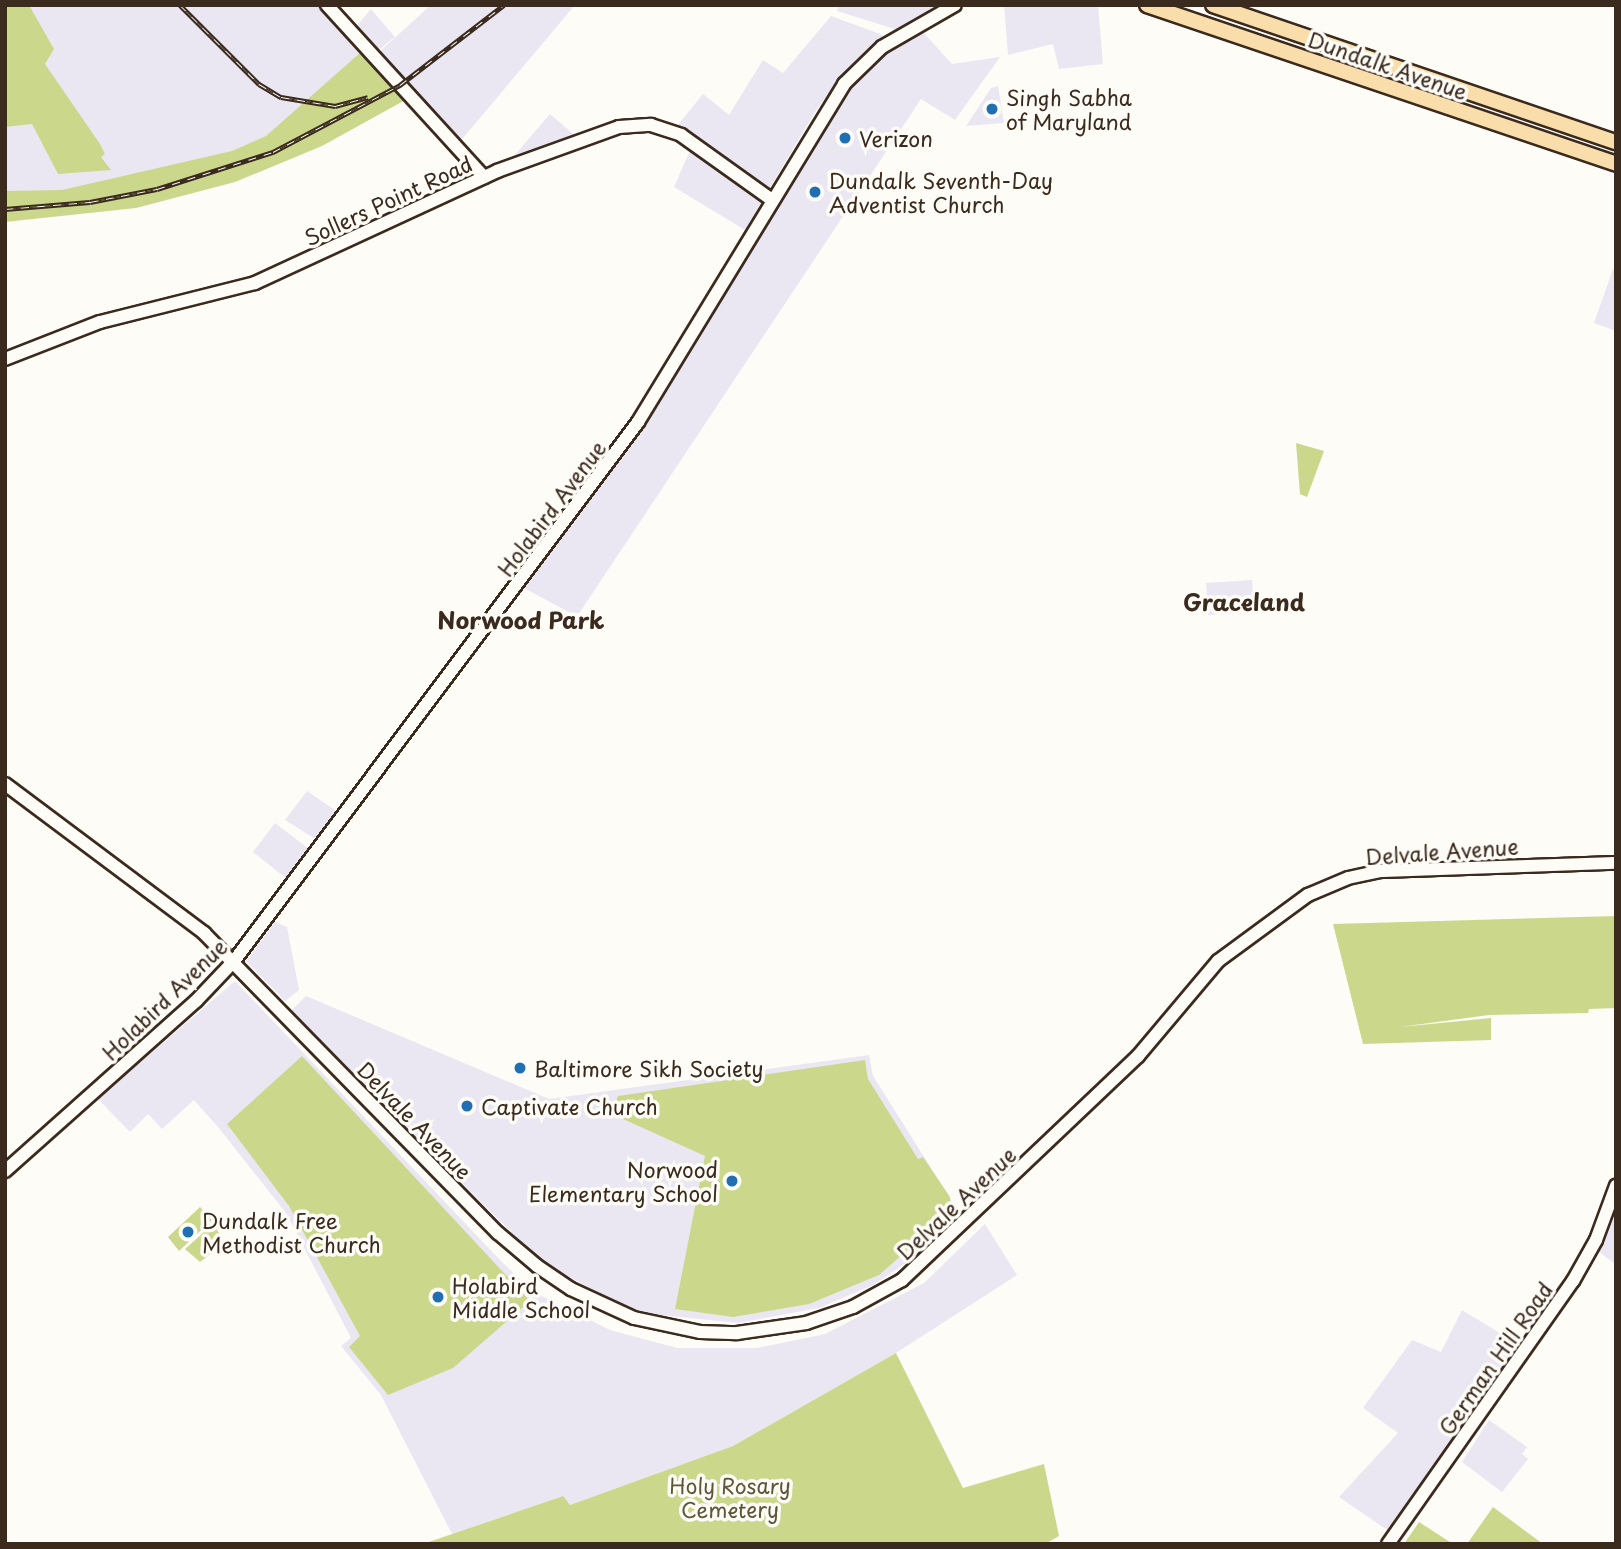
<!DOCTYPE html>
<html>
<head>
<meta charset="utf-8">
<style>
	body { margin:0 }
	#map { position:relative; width:1621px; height:1549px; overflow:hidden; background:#fdfcf7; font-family:"Playpen Sans",sans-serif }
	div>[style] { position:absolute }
	.built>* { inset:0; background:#eae7f2 }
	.green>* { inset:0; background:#cbd88b }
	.roads { filter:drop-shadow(2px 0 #3b2a1e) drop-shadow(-2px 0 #3b2a1e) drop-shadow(0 2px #3b2a1e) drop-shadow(0 -2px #3b2a1e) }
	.secondary>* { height:12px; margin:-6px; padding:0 6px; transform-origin:6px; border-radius:6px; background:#fdfcf7 }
	.primary>* { height:14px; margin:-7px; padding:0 7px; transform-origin:7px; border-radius:7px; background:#f9deab }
	.rail>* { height:5px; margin-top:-2.5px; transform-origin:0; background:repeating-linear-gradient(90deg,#fdfcf7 0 8px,#3b2a1e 0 16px); box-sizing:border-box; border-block:2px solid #3b2a1e }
	.dots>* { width:19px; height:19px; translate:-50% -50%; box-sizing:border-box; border:4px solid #fdfcf7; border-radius:50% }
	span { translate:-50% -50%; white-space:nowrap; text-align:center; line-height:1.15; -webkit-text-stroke:7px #fdfcf7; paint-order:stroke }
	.street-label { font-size:21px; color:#3b2a1e }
	.poi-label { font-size:21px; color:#3b2a1e }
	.left { translate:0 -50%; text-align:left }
	.right { translate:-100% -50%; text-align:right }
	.park-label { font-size:21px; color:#5f5639 }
	.neighbourhood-label { font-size:23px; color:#3b2a1e; font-weight:700 }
	.frame { position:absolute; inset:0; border:7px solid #3b2a1e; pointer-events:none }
</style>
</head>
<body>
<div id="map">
	<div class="built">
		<div style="clip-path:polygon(5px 5px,316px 5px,386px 84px,232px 156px,90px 191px,5px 198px)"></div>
		<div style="clip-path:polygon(431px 5px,575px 5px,458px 144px,378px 53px)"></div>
		<div style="clip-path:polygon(839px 5px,942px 5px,898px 30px,837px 11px)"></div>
		<div style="clip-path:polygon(1004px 5px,1098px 5px,1103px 64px,1059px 69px,1053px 44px,1008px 55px)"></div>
		<div style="clip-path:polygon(371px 9px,395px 37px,376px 52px,355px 28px)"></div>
		<div style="clip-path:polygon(831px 16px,883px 35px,838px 80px,815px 112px,745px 230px,674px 187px,696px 137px,677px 126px,703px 94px,729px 115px,763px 60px,783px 73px)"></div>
		<div style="clip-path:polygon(921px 30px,952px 64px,1000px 57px,955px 120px,921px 99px,580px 612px,574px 615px,524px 588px,625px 452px,839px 101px,879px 58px)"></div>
		<div style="clip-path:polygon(998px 86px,1004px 123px,966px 126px,991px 88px)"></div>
		<div style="clip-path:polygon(550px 114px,577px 137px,517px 160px,514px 156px)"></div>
		<div style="clip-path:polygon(1613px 269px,1616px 270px,1616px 331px,1594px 323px)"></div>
		<div style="clip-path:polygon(1252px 580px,1254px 612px,1208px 615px,1206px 583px)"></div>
		<div style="clip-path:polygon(307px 791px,339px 813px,317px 840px,285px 820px)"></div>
		<div style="clip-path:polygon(275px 823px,309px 849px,288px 880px,253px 852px)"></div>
		<div style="clip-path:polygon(275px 922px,287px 927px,299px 990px,285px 1001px,246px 961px)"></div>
		<div style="clip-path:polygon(235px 981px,501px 1261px,532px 1291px,610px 1330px,677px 1348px,757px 1348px,825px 1334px,924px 1283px,985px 1224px,1017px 1275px,896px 1353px,733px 1446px,570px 1505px,562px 1496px,452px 1534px,381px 1395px,341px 1346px,351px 1338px,286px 1213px,218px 1127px,194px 1100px,162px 1129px,148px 1114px,130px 1132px,98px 1099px)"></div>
		<div style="clip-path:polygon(306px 996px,549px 1099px,869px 1055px,873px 1076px,955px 1206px,954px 1217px,912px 1259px,873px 1285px,819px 1308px,738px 1323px,651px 1314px,619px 1304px,539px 1260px,510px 1233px,513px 1227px,510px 1231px,291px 1011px)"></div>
		<div style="clip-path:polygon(1613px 1214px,1616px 1215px,1616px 1265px,1597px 1250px)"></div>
		<div style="clip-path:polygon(1462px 1310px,1521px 1346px,1393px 1534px,1339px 1497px,1398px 1433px,1363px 1408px,1412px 1340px,1441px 1352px)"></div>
		<div style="clip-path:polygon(1489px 1420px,1527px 1447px,1522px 1454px,1528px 1459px,1502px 1492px,1462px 1462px)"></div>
	</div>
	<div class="green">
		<div style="clip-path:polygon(5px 5px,29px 5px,54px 49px,45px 64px,100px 144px,105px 154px,101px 157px,111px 170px,58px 174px,32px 124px,5px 127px)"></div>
		<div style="clip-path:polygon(361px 52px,407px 99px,322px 146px,235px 182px,136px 208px,5px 222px,5px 191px,62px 190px,232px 151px,266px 136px)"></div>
		<div style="clip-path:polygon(1296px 443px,1324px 451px,1307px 497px,1300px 494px)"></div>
		<div style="clip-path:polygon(1616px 916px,1616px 1008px,1589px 1009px,1588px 1013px,1489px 1015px,1400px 1027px,1491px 1018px,1491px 1040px,1363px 1044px,1333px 924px)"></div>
		<div style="clip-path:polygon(302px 1056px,530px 1301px,453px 1368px,388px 1395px,349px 1347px,360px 1336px,289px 1206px,227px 1124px)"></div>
		<div style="clip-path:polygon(865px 1060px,868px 1079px,918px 1159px,923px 1157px,950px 1197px,951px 1212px,879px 1275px,809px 1304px,733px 1317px,675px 1309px,705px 1156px,612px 1114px,618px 1096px)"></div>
		<div style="clip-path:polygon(200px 1207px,212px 1220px,179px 1251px,168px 1237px)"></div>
		<div style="clip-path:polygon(213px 1224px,225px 1242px,200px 1262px,185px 1249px)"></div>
		<div style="clip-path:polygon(896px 1353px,963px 1488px,1044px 1464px,1059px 1536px,1045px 1544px,423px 1544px,563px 1496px,570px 1505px,733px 1446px)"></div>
		<div style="clip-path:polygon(1493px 1507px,1543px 1544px,1467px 1544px)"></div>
		<div style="clip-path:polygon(1419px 1522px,1453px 1544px,1404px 1544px)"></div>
	</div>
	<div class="roads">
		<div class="secondary">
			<div style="left:327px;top:5px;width:233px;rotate:47.6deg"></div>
			<div style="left:5px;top:359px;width:102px;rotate:-21.3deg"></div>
			<div style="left:100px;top:322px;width:160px;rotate:-14.1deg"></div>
			<div style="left:255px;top:283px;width:267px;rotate:-24.8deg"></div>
			<div style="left:497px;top:171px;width:130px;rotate:-19.8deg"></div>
			<div style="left:619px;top:127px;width:32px;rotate:-4deg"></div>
			<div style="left:651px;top:125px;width:32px;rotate:18deg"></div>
			<div style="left:681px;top:135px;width:112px;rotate:35.5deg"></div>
			<div style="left:5px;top:784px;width:249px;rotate:36.8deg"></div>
			<div style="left:204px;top:933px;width:420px;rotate:45.6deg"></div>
			<div style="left:498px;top:1233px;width:51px;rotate:40.2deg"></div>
			<div style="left:537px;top:1266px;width:41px;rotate:34.1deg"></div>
			<div style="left:571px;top:1289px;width:69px;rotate:24.7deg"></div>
			<div style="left:634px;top:1318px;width:67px;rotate:12deg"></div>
			<div style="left:700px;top:1332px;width:37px;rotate:2deg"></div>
			<div style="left:737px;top:1333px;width:70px;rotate:-8.2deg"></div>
			<div style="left:806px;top:1323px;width:50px;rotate:-18.8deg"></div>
			<div style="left:853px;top:1307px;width:56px;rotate:-28.9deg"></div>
			<div style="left:902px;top:1280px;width:325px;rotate:-43.5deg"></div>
			<div style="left:1138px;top:1056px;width:124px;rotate:-49.9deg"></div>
			<div style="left:1218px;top:961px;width:112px;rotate:-36.3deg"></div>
			<div style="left:1308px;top:895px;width:43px;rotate:-23deg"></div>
			<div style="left:1348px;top:878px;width:35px;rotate:-12deg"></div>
			<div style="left:1382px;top:871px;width:234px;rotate:-2deg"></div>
			<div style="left:5px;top:1171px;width:256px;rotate:-41.7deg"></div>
			<div style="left:196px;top:1001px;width:55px;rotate:-46.5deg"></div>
			<div style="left:234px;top:961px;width:674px;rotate:-53.15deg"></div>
			<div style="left:638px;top:422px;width:396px;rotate:-58.6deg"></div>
			<div style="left:844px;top:84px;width:53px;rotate:-44.2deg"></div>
			<div style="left:882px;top:47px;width:84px;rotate:-29.9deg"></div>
			<div style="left:1388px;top:1544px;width:322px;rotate:-54.9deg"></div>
			<div style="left:1573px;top:1281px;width:47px;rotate:-60.7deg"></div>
			<div style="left:1596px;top:1240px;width:58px;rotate:-69.7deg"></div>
		</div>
		<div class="primary">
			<div style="left:1147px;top:5px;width:495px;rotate:18.7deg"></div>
			<div style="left:1213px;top:5px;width:426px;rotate:18.8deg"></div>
		</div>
	</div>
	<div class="rail">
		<div style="left:180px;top:5px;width:112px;rotate:45deg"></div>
		<div style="left:259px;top:84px;width:26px;rotate:31deg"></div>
		<div style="left:281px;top:97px;width:55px;rotate:9.5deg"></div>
		<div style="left:335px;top:106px;width:34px;rotate:-15deg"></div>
		<div style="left:5px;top:209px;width:85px;rotate:-4.7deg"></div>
		<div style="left:90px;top:202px;width:68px;rotate:-11deg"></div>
		<div style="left:157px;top:189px;width:122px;rotate:-17.7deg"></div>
		<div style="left:273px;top:152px;width:144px;rotate:-27.8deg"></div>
		<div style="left:400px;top:85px;width:131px;rotate:-37.6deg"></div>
	</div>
	<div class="dots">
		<div style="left:992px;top:109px;background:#1f6fb2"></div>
		<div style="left:845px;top:138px;background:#1f6fb2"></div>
		<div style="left:815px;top:192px;background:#1f6fb2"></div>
		<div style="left:520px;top:1068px;background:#1f6fb2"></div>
		<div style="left:467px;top:1106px;background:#1f6fb2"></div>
		<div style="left:732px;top:1181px;background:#1f6fb2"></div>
		<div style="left:188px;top:1232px;background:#1f6fb2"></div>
		<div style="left:438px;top:1297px;background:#1f6fb2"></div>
	</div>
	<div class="street-label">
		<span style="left:1388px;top:65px;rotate:19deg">Dundalk Avenue</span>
		<span style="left:388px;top:200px;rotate:-25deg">Sollers Point Road</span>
		<span style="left:551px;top:508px;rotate:-53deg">Holabird Avenue</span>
		<span style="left:1442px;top:851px;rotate:-4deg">Delvale Avenue</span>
		<span style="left:164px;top:999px;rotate:-44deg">Holabird Avenue</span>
		<span style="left:415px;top:1120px;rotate:46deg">Delvale Avenue</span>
		<span style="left:956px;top:1203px;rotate:-43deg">Delvale Avenue</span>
		<span style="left:1495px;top:1358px;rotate:-55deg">German Hill Road</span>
	</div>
	<div class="poi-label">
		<span class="left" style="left:1006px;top:109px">Singh Sabha<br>of Maryland</span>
		<span class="left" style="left:859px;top:138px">Verizon</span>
		<span class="left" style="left:829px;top:192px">Dundalk Seventh-Day<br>Adventist Church</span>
		<span class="left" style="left:534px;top:1068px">Baltimore Sikh Society</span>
		<span class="left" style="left:481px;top:1106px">Captivate Church</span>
		<span class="right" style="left:718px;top:1181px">Norwood<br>Elementary School</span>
		<span class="left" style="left:202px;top:1232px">Dundalk Free<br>Methodist Church</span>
		<span class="left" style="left:452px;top:1297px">Holabird<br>Middle School</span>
	</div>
	<div class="park-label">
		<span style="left:730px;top:1497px">Holy Rosary<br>Cemetery</span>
	</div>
	<div class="neighbourhood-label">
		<span style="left:1244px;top:602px">Graceland</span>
		<span style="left:521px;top:620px">Norwood Park</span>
	</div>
	<div class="frame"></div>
</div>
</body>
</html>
